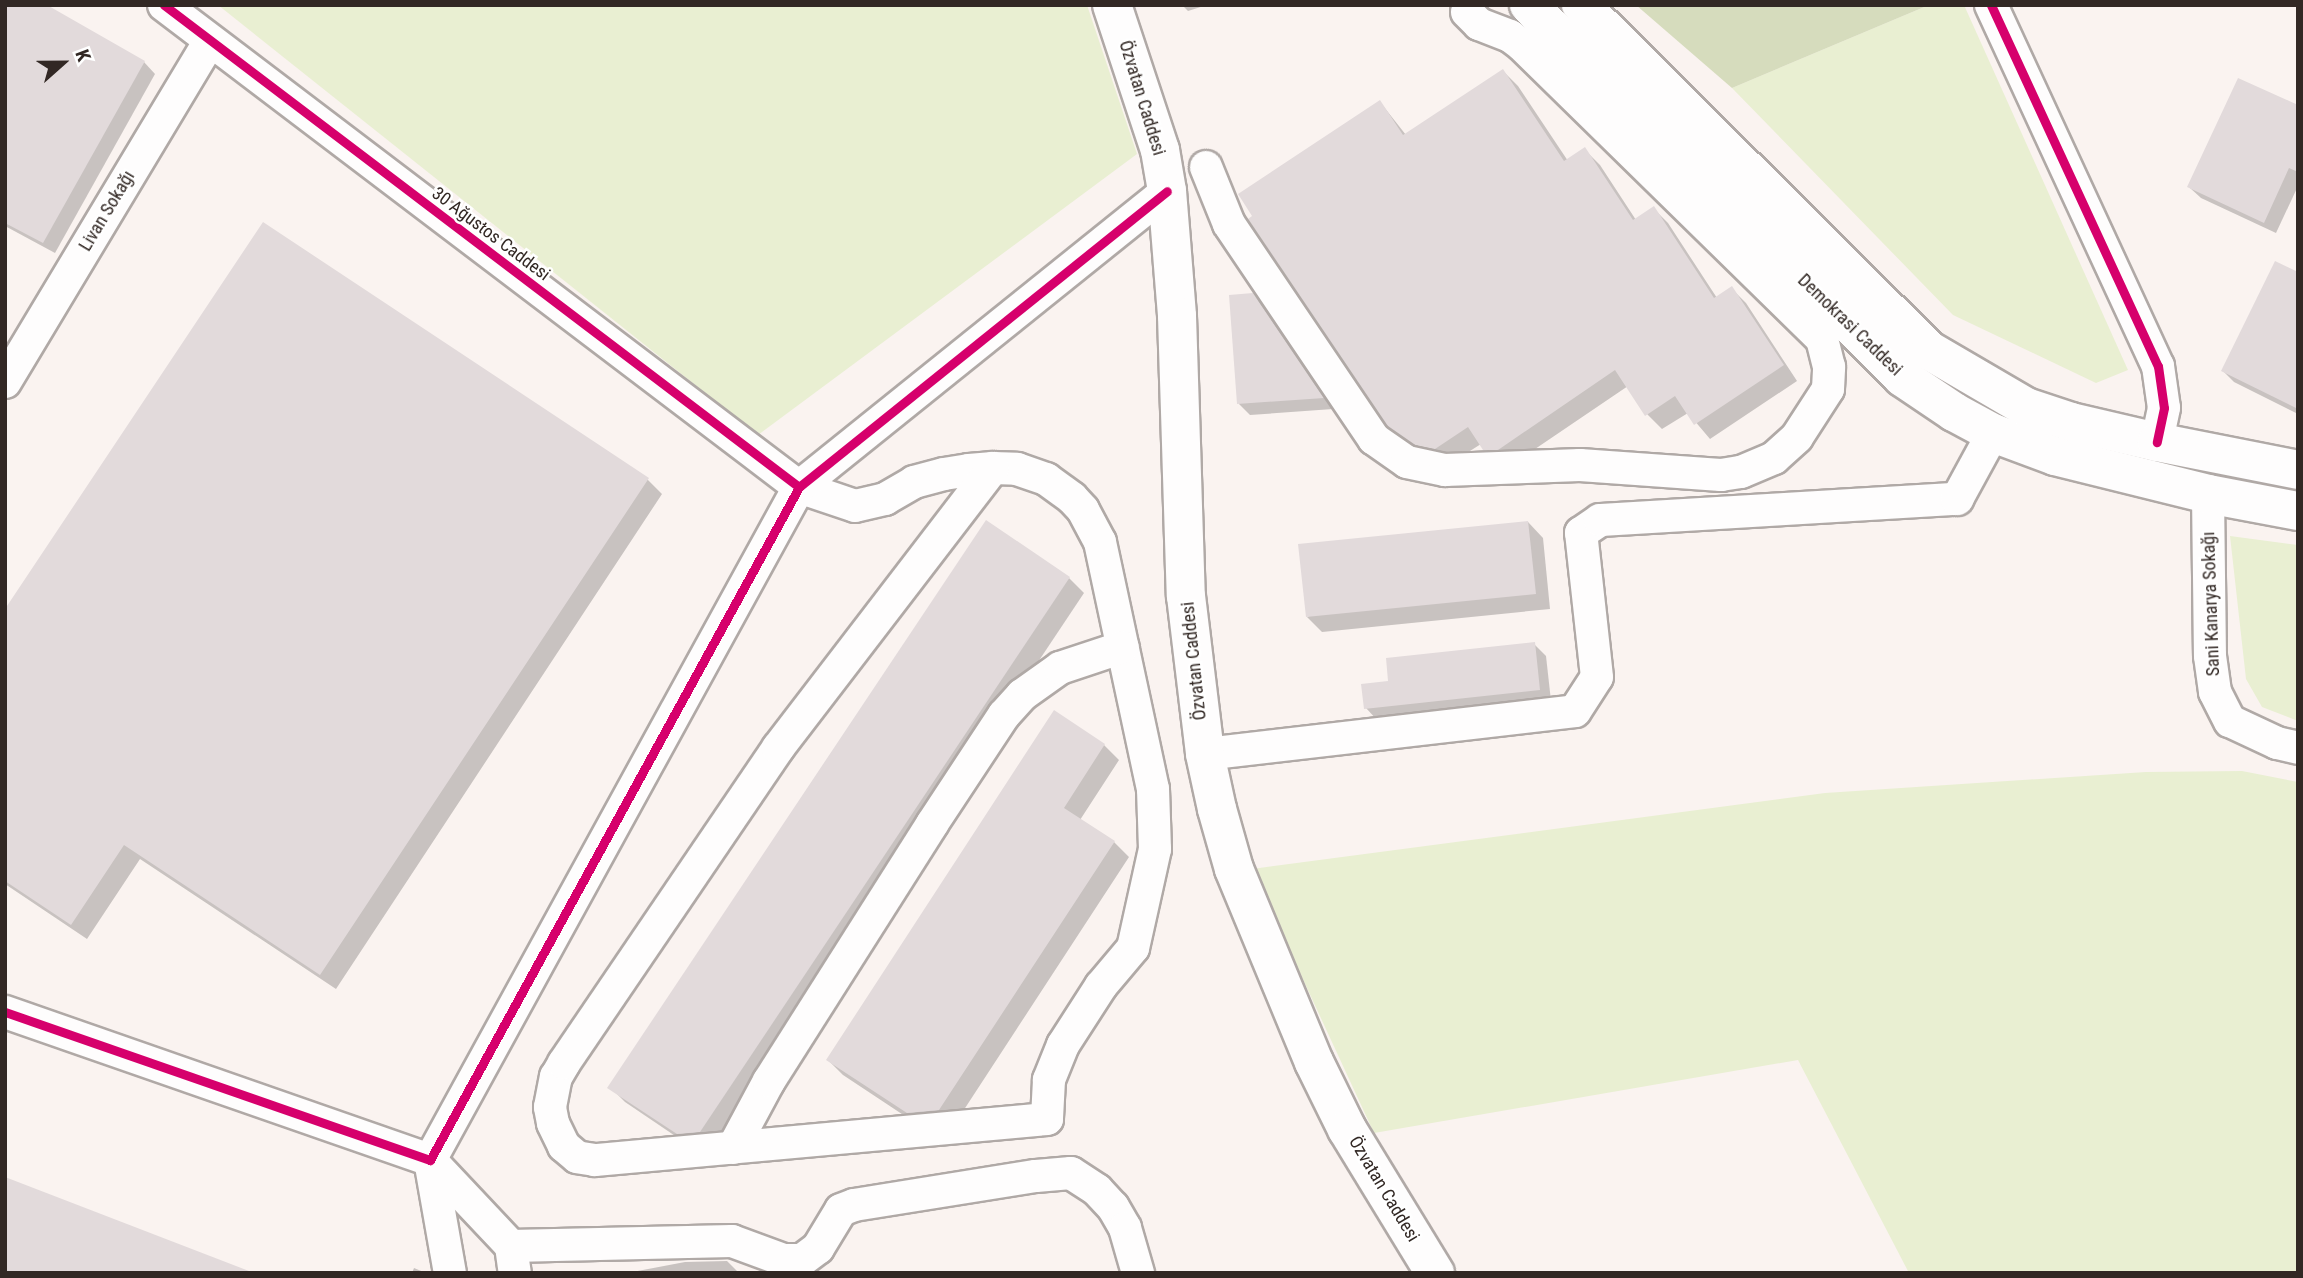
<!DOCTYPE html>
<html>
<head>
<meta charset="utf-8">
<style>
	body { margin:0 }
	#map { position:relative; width:2303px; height:1278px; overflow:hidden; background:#faf3f0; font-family:"Roboto Condensed",sans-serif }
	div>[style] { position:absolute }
	.green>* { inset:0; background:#e9efd2 }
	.forest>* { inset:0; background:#d6dcbd }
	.shadow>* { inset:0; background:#0003 }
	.building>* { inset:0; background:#e2dadb }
	.roads { filter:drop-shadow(2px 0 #b0a9a6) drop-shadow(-2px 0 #b0a9a6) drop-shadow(0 2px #b0a9a6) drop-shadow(0 -2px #b0a9a6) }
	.minor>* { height:32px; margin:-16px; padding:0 16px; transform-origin:16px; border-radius:16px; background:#fefdfd }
	.major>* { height:38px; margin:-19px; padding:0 19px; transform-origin:19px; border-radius:19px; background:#fefdfd }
	.cycleway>* { height:9px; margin:-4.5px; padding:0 4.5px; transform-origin:4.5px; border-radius:4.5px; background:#d6006c }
	span { translate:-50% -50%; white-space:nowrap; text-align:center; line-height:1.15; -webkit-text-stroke:5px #fff; paint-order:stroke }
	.street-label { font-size:18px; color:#322824 }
	.frame { position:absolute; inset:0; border:7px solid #322824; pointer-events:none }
	.north { position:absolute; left:28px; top:28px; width:70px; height:70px; -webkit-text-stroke:5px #fff; paint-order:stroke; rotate:69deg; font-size:19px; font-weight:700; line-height:28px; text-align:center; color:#322824 }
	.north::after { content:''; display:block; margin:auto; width:24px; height:32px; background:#322824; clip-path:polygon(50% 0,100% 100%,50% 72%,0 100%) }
</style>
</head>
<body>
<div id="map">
	<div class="green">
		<div style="clip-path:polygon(218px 5px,1087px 5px,1137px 154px,758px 435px)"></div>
		<div style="clip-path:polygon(1929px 5px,1964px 5px,2128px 370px,2096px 383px,1953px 315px,1732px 88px)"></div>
		<div style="clip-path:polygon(2230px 536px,2298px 545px,2298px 721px,2262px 707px,2246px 679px)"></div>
		<div style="clip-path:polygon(2242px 771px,2298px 782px,2298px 1273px,1909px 1273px,1798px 1060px,1374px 1133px,1252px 869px,1825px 793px,2146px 772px)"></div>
	</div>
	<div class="forest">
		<div style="clip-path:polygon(1636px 5px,1929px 5px,1732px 88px)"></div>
	</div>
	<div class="shadow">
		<div style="clip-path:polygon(5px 5px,144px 62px,155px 74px,55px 253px,5px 226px)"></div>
		<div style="clip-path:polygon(1182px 5px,1207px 5px,1188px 11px)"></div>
		<div style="clip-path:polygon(1503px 71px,1518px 86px,1568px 161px,1585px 150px,1600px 165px,1636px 220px,1653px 208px,1668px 223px,1717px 298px,1731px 288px,1746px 303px,1797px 381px,1710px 439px,1688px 413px,1662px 429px,1647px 414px,1628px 386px,1513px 464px,1500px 465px,1481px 444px,1451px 463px,1431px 459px,1389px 425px,1380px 102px,1406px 135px)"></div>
		<div style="clip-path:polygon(2298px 107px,2298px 186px,2276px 233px,2201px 198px,2189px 187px)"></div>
		<div style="clip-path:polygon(2298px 274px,2298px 414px,2234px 382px,2223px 371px)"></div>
		<div style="clip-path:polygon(1253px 295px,1264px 306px,1333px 409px,1250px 415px,1239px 404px)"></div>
		<div style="clip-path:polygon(647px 479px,662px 494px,336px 989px,140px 859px,87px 939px,5px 884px,5px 612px)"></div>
		<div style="clip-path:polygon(1528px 522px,1543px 538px,1550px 609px,1322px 632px,1307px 617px)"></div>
		<div style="clip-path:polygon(1069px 578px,1084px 593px,715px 1146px,693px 1148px,625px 1102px,610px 1087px)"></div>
		<div style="clip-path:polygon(1534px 644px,1546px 656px,1551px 701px,1377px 720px,1366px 708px,1390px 683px)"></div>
		<div style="clip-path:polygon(1054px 713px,1104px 745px,1119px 760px,1080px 820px,1114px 842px,1129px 857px,954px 1125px,923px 1128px,843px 1075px,828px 1060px)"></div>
		<div style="clip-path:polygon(727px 1261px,739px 1273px,627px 1273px,685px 1262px)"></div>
		<div style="clip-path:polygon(414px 1268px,426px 1273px,412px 1273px)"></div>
	</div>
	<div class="building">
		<div style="clip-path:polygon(5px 5px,47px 5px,145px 61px,43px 243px,5px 223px)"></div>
		<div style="clip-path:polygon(1503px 69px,1564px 161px,1585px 147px,1633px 220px,1654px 206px,1714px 298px,1732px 286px,1784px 365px,1694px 425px,1675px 396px,1645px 416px,1615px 370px,1498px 450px,1483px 450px,1468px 427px,1435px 449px,1414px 445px,1387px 426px,1248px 219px,1252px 216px,1238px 194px,1380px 100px,1403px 135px)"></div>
		<div style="clip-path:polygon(2238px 78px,2298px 105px,2298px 172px,2289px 168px,2264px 223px,2187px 187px)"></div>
		<div style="clip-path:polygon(263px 222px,649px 478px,320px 975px,124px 845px,71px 925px,5px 881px,5px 609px)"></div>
		<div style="clip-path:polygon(2275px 261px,2298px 272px,2298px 409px,2221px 371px)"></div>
		<div style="clip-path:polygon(1253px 293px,1324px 398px,1237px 404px,1229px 295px)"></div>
		<div style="clip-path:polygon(986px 520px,1070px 577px,700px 1132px,677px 1134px,607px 1088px)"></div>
		<div style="clip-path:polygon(1528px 521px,1536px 594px,1306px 617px,1298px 544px)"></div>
		<div style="clip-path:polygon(1535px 642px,1540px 690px,1364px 709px,1361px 684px,1388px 681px,1386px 658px)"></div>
		<div style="clip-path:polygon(1054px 710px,1105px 744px,1064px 808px,1115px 841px,939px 1110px,907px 1113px,826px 1060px)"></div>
		<div style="clip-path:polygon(5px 1177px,249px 1271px,249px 1273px,5px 1273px)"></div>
	</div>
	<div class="roads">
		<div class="minor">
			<div style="left:164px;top:5px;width:797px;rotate:37.2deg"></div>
			<div style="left:799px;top:487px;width:59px;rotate:18.7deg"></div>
			<div style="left:855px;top:506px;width:31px;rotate:-13deg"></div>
			<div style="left:885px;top:499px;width:34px;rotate:-30deg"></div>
			<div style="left:914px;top:482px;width:31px;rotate:-15deg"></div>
			<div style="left:944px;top:474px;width:25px;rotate:-9deg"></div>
			<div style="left:969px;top:470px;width:24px;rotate:-5deg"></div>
			<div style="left:993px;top:468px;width:24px;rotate:2deg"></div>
			<div style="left:1017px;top:469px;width:31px;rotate:19deg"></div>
			<div style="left:1046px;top:479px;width:32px;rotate:36deg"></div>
			<div style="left:1072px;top:498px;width:16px;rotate:47deg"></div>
			<div style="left:1083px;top:510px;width:36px;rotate:62deg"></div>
			<div style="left:1100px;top:542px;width:253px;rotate:77.9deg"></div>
			<div style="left:1153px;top:789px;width:60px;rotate:88.1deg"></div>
			<div style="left:1155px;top:849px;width:101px;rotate:102.5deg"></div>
			<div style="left:1133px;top:948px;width:50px;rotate:130.1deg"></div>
			<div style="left:1101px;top:986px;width:70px;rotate:122.8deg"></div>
			<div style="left:1063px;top:1045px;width:38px;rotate:112deg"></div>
			<div style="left:1049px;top:1080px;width:39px;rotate:93deg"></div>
			<div style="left:1047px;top:1119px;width:454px;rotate:174.8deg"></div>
			<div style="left:595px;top:1160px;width:18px;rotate:-171deg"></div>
			<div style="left:577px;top:1157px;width:17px;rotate:-140deg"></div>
			<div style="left:564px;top:1146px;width:25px;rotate:-116deg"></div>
			<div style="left:553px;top:1123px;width:16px;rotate:-101deg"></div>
			<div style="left:550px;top:1107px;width:31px;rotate:-79deg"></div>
			<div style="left:556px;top:1077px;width:16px;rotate:-60deg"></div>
			<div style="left:564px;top:1063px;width:381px;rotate:-55.8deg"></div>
			<div style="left:778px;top:748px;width:353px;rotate:-52.5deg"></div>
			<div style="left:1991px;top:5px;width:398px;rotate:65.2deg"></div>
			<div style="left:2158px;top:366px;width:42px;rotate:81.9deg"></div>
			<div style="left:2164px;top:408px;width:35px;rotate:102deg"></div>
			<div style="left:1206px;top:167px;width:61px;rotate:68deg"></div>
			<div style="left:1229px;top:224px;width:259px;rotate:56deg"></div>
			<div style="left:1374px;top:439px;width:40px;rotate:34.9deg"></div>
			<div style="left:1407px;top:462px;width:39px;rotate:12deg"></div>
			<div style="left:1445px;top:470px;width:135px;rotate:-2.1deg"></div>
			<div style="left:1580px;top:465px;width:141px;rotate:4.1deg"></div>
			<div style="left:1721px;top:475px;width:20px;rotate:-9deg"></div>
			<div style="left:1741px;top:472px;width:36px;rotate:-23deg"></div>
			<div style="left:1774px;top:458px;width:31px;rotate:-42deg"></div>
			<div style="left:1797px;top:437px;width:57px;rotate:-57.1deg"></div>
			<div style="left:1828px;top:389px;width:22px;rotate:-87deg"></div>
			<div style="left:1829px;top:367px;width:29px;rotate:-104deg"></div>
			<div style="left:1822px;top:339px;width:420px;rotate:-135.6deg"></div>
			<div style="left:1522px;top:45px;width:15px;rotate:-143deg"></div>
			<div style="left:1510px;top:36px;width:33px;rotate:-159deg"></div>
			<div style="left:1479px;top:24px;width:17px;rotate:-135deg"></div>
			<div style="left:5px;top:382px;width:398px;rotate:-59deg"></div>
			<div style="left:2208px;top:494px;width:162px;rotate:89.3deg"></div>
			<div style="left:2210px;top:656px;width:36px;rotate:82deg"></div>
			<div style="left:2215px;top:692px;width:33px;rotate:63deg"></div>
			<div style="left:2230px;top:721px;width:52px;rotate:25.1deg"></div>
			<div style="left:2277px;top:743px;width:22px;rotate:13deg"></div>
			<div style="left:1205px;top:754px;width:372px;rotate:-6.6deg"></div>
			<div style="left:1575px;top:711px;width:40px;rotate:-57.1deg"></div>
			<div style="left:1597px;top:677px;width:145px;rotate:-96.3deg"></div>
			<div style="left:1581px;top:533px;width:23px;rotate:-34deg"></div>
			<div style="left:1600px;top:520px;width:358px;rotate:-3.4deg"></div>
			<div style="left:1957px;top:499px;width:75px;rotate:-61.4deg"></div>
			<div style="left:5px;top:1012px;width:450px;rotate:19.2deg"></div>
			<div style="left:430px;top:1160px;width:768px;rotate:-61.26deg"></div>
			<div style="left:799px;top:487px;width:472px;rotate:-38.8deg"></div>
			<div style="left:733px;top:1148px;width:76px;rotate:-61.8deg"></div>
			<div style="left:769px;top:1081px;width:304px;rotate:-57.6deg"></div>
			<div style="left:932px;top:824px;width:131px;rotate:-56.6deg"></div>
			<div style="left:1004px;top:715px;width:27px;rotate:-48deg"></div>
			<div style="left:1022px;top:695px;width:47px;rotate:-35.4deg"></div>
			<div style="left:1060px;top:668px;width:66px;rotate:-18.4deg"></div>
			<div style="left:430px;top:1160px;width:118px;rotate:46.7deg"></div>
			<div style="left:511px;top:1246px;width:27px;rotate:82deg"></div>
			<div style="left:430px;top:1160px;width:115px;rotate:80deg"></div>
			<div style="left:511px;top:1246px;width:221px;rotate:-1.3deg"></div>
			<div style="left:732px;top:1241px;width:55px;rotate:20.1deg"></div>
			<div style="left:784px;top:1260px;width:18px"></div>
			<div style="left:802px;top:1260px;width:20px;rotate:-37deg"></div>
			<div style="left:818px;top:1248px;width:44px;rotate:-58.8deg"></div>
			<div style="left:841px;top:1210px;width:14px;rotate:-21deg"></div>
			<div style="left:854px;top:1205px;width:184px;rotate:-9.1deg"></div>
			<div style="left:1036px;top:1176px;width:35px;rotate:-5deg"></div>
			<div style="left:1071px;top:1173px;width:31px;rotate:33deg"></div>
			<div style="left:1097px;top:1190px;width:23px;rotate:47deg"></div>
			<div style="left:1113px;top:1207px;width:24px;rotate:60deg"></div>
			<div style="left:1125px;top:1228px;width:47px;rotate:73.9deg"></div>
		</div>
		<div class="major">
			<div style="left:1112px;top:5px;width:153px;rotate:71.7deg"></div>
			<div style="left:1160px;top:150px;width:42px;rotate:80.3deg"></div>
			<div style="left:1167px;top:191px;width:125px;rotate:85.4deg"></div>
			<div style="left:1177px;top:316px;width:280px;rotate:88.2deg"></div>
			<div style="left:1186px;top:596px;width:159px;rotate:83.1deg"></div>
			<div style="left:1205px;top:754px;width:56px;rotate:77.7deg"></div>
			<div style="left:1217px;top:809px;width:62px;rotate:74.2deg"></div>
			<div style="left:1234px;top:869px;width:209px;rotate:67.5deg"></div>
			<div style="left:1314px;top:1062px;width:75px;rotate:63.8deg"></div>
			<div style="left:1347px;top:1129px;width:169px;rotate:58.6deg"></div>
			<div style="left:1529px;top:5px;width:527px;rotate:44.92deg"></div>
			<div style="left:1902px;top:377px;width:63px;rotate:33.9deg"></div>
			<div style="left:1954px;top:412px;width:44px;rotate:28.3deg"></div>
			<div style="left:1993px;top:433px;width:66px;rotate:20.4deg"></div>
			<div style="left:2055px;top:456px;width:158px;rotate:13.9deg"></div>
			<div style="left:2208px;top:494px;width:92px;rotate:10.7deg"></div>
			<div style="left:1581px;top:5px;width:491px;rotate:44.8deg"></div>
			<div style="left:1930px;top:351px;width:111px;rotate:30.3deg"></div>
			<div style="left:2026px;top:407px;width:47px;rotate:18.4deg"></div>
			<div style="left:2071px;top:422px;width:88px;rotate:13.1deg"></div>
			<div style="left:2157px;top:442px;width:144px;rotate:11.2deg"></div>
		</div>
	</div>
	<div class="cycleway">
		<div style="left:164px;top:5px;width:797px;rotate:37.2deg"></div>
		<div style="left:1991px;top:5px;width:398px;rotate:65.2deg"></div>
		<div style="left:2158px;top:366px;width:42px;rotate:81.9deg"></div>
		<div style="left:2164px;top:408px;width:35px;rotate:102deg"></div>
		<div style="left:5px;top:1012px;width:450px;rotate:19.2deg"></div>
		<div style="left:430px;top:1160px;width:768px;rotate:-61.26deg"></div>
		<div style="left:799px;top:487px;width:472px;rotate:-38.8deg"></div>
	</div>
	<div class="street-label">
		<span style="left:1142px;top:98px;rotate:73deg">Özvatan Caddesi</span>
		<span style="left:107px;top:211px;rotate:-59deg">Livan Sokağı</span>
		<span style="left:491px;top:234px;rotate:37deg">30 Ağustos Caddesi</span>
		<span style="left:1850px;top:325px;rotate:44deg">Demokrasi Caddesi</span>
		<span style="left:2211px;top:604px;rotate:-92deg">Sani Kanarya Sokağı</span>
		<span style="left:1194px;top:661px;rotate:-96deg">Özvatan Caddesi</span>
		<span style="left:1384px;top:1189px;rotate:59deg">Özvatan Caddesi</span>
	</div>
	<div class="frame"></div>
	<div class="north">K</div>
</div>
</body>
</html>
